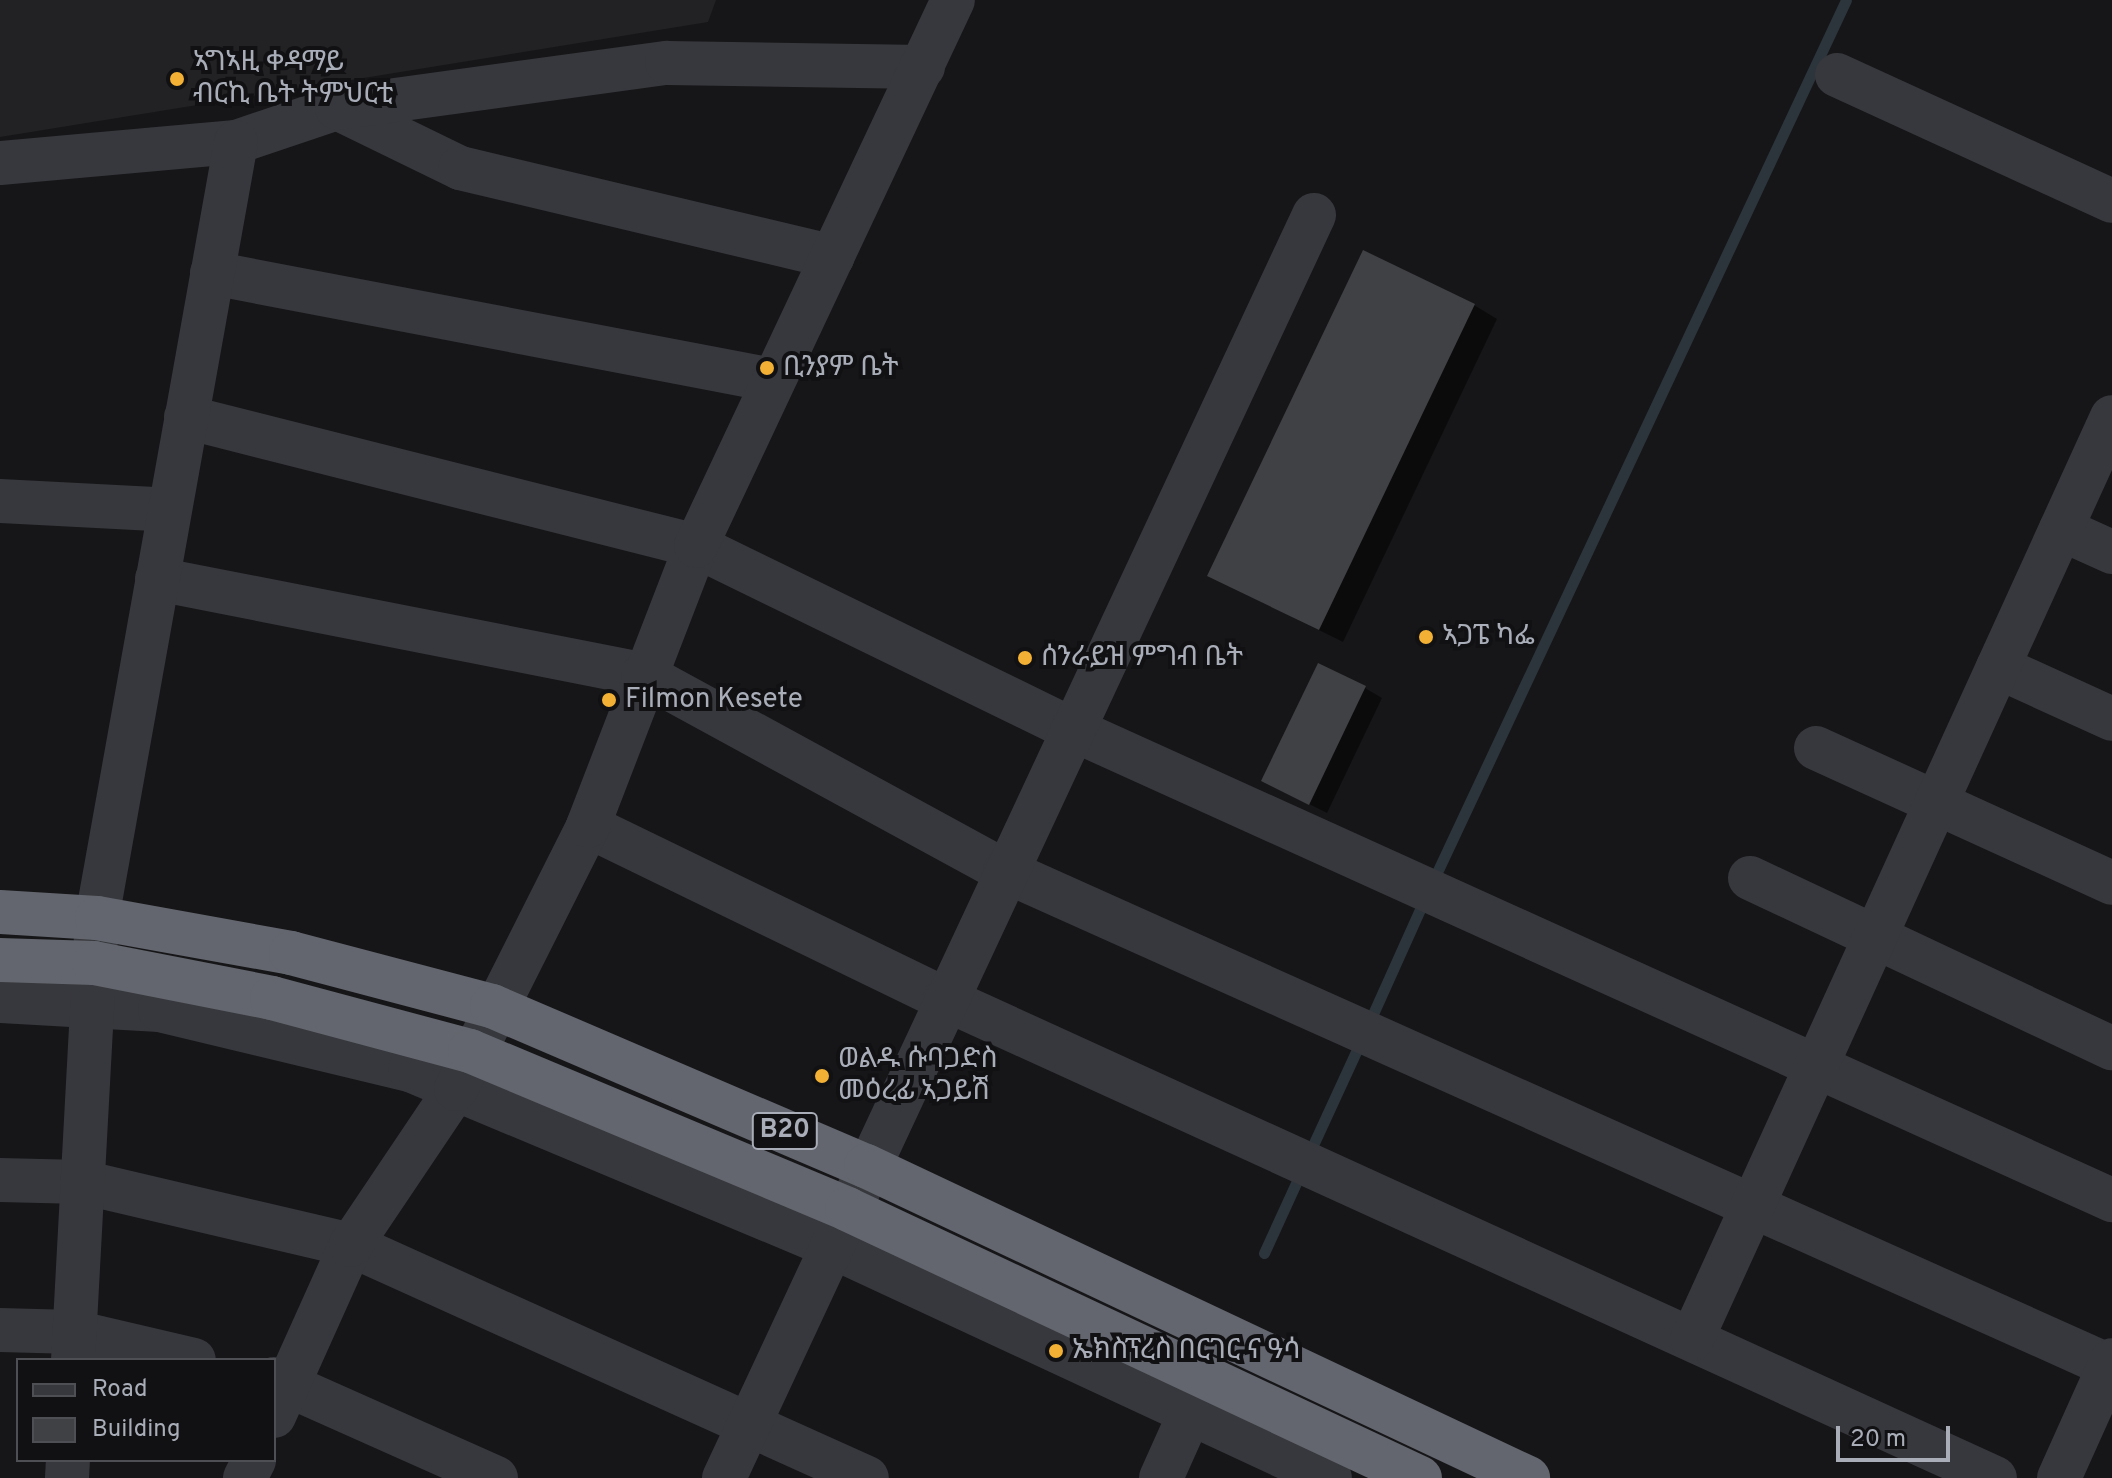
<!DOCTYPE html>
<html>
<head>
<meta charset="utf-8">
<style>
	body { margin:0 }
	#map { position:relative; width:2112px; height:1478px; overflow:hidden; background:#161618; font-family:Overpass,"Noto Sans Ethiopic",sans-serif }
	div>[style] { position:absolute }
	.built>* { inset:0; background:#222225 }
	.shadow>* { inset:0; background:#0007 }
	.stream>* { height:11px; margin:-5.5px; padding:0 5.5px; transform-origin:5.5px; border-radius:5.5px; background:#2c353c }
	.building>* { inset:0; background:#404145 }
	.minor>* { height:44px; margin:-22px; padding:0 22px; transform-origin:22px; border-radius:22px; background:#37383d }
	.highway>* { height:44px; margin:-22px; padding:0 22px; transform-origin:22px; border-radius:22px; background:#63666e }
	.dots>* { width:22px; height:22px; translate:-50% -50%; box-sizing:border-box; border:4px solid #111113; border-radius:50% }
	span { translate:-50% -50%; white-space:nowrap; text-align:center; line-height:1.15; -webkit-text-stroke:8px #111113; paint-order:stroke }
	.shield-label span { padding:2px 6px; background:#111113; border:2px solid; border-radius:6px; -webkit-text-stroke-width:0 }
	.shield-label { font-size:26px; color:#a8adb8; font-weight:700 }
	.poi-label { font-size:28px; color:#a8adb8 }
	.left { translate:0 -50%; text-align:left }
	.legend { position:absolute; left:16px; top:1358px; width:260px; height:104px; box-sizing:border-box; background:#111113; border:2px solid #4d4f55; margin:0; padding:10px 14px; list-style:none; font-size:24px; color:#a8adb8 }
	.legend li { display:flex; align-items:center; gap:16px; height:40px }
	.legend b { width:40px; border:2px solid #4d4f55 }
	.scale { position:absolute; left:1836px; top:1426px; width:114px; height:36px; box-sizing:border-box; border:4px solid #a8adb8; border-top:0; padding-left:10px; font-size:24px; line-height:28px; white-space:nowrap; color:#a8adb8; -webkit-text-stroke:6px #111113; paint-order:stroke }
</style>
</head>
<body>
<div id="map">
	<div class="built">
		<div style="clip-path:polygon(0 0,716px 0,708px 22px,0 137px)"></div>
	</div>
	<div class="shadow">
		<div style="clip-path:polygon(1474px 305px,1497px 319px,1343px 642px,1210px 576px)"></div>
		<div style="clip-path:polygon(1365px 688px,1382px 698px,1327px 813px,1281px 790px)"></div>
	</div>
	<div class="stream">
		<div style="left:1432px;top:883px;width:975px;rotate:-64.88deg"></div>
		<div style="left:1368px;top:1025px;width:139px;rotate:-65.8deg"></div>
		<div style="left:1308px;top:1156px;width:127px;rotate:-65.3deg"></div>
		<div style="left:1264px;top:1253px;width:89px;rotate:-65.4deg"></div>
	</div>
	<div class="building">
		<div style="clip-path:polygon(1363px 250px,1475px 304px,1319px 630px,1207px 576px)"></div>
		<div style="clip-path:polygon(1318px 663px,1366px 686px,1309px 805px,1261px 781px)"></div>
	</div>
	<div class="minor">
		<div style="left:1837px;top:75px;width:302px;rotate:24.6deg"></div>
		<div style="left:337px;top:108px;width:137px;rotate:26deg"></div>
		<div style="left:460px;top:168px;width:383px;rotate:13.4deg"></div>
		<div style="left:0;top:163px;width:237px;rotate:-5.1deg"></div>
		<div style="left:236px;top:142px;width:107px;rotate:-18.6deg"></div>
		<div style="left:337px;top:108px;width:333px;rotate:-7.8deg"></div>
		<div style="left:667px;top:63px;width:256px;rotate:0.9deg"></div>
		<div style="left:212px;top:273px;width:570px;rotate:10.82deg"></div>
		<div style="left:186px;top:417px;width:526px;rotate:14.19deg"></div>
		<div style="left:696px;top:546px;width:418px;rotate:26deg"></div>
		<div style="left:1072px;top:729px;width:1142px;rotate:24.37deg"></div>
		<div style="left:0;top:501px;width:169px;rotate:3deg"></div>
		<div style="left:2061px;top:529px;width:56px;rotate:24.3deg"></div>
		<div style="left:157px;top:579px;width:495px;rotate:11.1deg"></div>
		<div style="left:643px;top:674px;width:412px;rotate:28.6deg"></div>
		<div style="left:1005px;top:871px;width:1213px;rotate:24.14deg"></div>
		<div style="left:1998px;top:667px;width:125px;rotate:24.5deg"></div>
		<div style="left:1816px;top:748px;width:325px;rotate:24.5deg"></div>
		<div style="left:588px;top:826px;width:397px;rotate:25.9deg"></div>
		<div style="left:945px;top:999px;width:1154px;rotate:24.52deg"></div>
		<div style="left:1750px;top:878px;width:400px;rotate:25.2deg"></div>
		<div style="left:0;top:1001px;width:160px;rotate:3.2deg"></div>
		<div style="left:160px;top:1010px;width:257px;rotate:13.5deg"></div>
		<div style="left:410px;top:1070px;width:459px;rotate:22.7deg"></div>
		<div style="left:833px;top:1247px;width:548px;rotate:24.93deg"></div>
		<div style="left:0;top:1180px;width:82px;rotate:1.4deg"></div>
		<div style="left:82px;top:1182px;width:276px;rotate:13.2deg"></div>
		<div style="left:351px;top:1245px;width:566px;rotate:24.3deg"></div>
		<div style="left:0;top:1330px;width:74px;rotate:1.5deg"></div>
		<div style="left:74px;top:1332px;width:123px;rotate:13.1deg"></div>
		<div style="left:1692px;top:1339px;width:1013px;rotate:-65.51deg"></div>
		<div style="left:73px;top:1360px;width:443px;rotate:-86.9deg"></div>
		<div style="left:97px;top:918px;width:788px;rotate:-79.84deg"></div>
		<div style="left:274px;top:1379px;width:243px;rotate:24deg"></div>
		<div style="left:274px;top:1416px;width:188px;rotate:-65.8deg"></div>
		<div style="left:351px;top:1245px;width:188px;rotate:-56.1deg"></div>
		<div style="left:456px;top:1089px;width:294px;rotate:-63.3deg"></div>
		<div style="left:588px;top:826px;width:300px;rotate:-68.9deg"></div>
		<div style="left:696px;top:546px;width:603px;rotate:-64.79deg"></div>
		<div style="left:67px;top:1478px;width:18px;rotate:-87deg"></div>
		<div style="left:245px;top:1478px;width:20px;rotate:-63deg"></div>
		<div style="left:724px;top:1478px;width:1394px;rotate:-64.96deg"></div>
		<div style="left:1161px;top:1478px;width:73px;rotate:-65.9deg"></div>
		<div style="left:2059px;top:1478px;width:129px;rotate:-65.8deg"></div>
	</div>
	<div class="highway">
		<div style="left:0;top:912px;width:97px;rotate:3.5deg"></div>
		<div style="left:97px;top:918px;width:197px;rotate:10.2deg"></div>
		<div style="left:291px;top:953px;width:208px;rotate:14.8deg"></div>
		<div style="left:492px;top:1006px;width:407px;rotate:23.2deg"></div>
		<div style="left:866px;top:1166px;width:732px;rotate:25.23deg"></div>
		<div style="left:0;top:960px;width:94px;rotate:1.8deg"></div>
		<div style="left:94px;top:963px;width:181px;rotate:11.1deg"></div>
		<div style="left:272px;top:998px;width:205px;rotate:15deg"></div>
		<div style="left:470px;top:1051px;width:409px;rotate:22.7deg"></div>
		<div style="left:847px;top:1209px;width:633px;rotate:25.15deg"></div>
	</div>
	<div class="dots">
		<div style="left:177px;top:79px;background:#f2b134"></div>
		<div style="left:767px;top:368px;background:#f2b134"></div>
		<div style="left:1426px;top:637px;background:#f2b134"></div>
		<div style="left:1025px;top:658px;background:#f2b134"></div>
		<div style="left:609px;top:700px;background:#f2b134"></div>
		<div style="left:822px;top:1076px;background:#f2b134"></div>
		<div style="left:1056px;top:1351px;background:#f2b134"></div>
	</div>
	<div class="shield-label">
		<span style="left:785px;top:1131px">B20</span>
	</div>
	<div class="poi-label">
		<span class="left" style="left:193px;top:79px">ኣግኣዚ ቀዳማይ<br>ብርኪ ቤት ትምህርቲ</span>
		<span class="left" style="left:783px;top:368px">ቢንያም ቤት</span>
		<span class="left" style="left:1442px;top:637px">ኣጋፔ ካፌ</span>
		<span class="left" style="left:1041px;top:658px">ሰንራይዝ ምግብ ቤት</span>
		<span class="left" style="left:625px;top:700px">Filmon Kesete</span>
		<span class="left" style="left:838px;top:1076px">ወልዱ ሱባጋድስ<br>መዕረፊ ኣጋይሽ</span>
		<span class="left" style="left:1072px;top:1351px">ኤክስፕረስ በርገር ና ዓሳ</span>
	</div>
	<ul class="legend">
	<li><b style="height:10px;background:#37383d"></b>Road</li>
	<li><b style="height:22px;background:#404145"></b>Building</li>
	</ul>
	<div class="scale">20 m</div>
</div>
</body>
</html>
